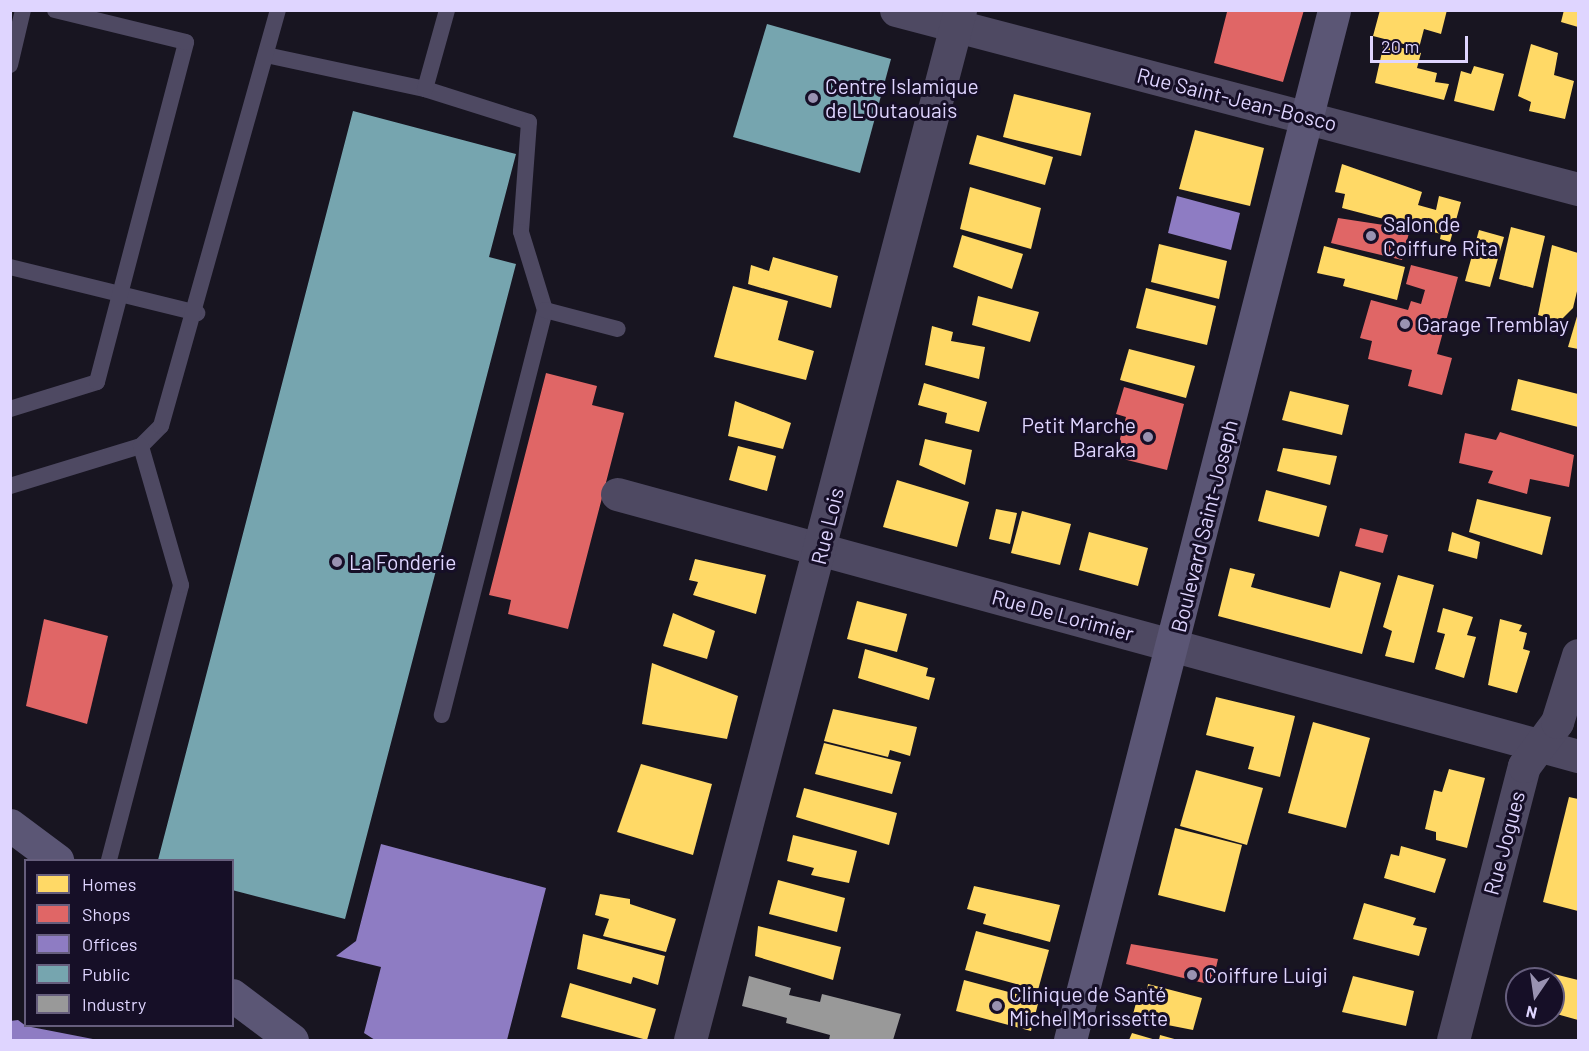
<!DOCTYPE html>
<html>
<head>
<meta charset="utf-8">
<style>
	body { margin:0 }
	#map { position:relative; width:1589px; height:1051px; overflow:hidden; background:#181521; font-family:Barlow,sans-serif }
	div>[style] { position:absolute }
	.homes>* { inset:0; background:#ffd966 }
	.shops>* { inset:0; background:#e06666 }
	.offices>* { inset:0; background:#8e7cc3 }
	.public>* { inset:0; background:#76a5af }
	.industry>* { inset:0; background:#999 }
	.lane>* { height:16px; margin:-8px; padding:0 8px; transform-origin:8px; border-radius:8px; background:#4e4962 }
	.street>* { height:33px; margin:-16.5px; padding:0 16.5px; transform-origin:16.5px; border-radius:16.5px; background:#4e4962 }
	.secondary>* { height:33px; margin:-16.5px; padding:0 16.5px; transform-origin:16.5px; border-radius:16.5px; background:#5b5675 }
	.dots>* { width:16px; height:16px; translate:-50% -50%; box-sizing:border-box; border:3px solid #160f27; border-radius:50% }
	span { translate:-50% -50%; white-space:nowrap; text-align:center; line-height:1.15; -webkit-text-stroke:6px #160f27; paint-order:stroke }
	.poi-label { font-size:21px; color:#dfd5ff }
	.left { translate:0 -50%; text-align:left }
	.right { translate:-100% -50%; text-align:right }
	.street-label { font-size:21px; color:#dfd5ff }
	.frame { position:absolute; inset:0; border:12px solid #dfd5ff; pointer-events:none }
	.legend { position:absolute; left:24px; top:859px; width:210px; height:168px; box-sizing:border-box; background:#160f27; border:2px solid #665e7d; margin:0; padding:8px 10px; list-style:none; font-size:18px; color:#dfd5ff }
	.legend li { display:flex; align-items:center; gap:12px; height:30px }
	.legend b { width:30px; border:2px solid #665e7d }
	.north { position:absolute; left:1505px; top:967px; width:60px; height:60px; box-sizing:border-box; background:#160f27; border:2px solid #665e7d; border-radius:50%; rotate:193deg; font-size:16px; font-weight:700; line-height:24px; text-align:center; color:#dfd5ff }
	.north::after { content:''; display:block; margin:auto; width:21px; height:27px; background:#9992b1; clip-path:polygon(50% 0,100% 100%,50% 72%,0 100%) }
	.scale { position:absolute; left:1370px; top:36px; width:98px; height:27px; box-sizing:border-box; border:3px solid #dfd5ff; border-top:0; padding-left:8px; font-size:18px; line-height:21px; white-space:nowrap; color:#dfd5ff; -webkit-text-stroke:4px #160f27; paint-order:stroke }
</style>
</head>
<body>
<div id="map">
	<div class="homes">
		<div style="clip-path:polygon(1380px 10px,1447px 10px,1441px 34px,1424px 29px,1419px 48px,1373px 36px)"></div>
		<div style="clip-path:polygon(1564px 10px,1578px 10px,1578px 27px,1561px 22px)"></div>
		<div style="clip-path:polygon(1384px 43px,1421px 53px,1417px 68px,1437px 73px,1435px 82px,1449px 84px,1444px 100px,1375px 83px)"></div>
		<div style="clip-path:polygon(1531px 44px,1558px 53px,1554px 75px,1574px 81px,1565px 119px,1529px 111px,1531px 102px,1518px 96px)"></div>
		<div style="clip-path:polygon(1474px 66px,1504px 74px,1494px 111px,1454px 101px,1461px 71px,1471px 74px)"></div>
		<div style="clip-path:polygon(1014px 94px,1091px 113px,1081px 156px,1003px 137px)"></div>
		<div style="clip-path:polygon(1195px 130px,1264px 148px,1250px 206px,1179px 189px)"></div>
		<div style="clip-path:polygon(977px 135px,1053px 157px,1045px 185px,969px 164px)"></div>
		<div style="clip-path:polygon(1342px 164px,1422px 192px,1418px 205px,1436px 210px,1439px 196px,1461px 202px,1450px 242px,1440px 239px,1441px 234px,1342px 208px,1345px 194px,1335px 192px)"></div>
		<div style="clip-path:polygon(970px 187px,1041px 208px,1031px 249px,960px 229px)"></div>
		<div style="clip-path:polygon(1511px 227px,1545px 236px,1533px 288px,1499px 279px)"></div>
		<div style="clip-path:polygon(1479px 230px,1504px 237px,1490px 287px,1465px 281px)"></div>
		<div style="clip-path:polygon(962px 235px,1023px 254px,1012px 289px,953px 267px)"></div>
		<div style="clip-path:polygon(1159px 244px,1227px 261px,1219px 299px,1151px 282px)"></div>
		<div style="clip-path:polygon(1552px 245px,1578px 253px,1578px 287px,1573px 308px,1560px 321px,1538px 315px)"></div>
		<div style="clip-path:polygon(1324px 246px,1405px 267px,1397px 300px,1343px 286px,1345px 279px,1317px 273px)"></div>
		<div style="clip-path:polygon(773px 257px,838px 276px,831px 308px,748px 284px,751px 265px,769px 271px)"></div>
		<div style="clip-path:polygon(733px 286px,788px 301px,778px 340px,814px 351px,806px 380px,714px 357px)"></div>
		<div style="clip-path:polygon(1146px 288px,1216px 306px,1207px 345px,1136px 328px)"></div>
		<div style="clip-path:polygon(978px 296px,1039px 312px,1030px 342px,972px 325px)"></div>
		<div style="clip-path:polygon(1578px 313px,1578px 349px,1568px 347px)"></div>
		<div style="clip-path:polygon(932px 326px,953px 332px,951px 341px,985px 347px,979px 379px,925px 365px)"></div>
		<div style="clip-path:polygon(1129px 349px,1195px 366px,1186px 398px,1120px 380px)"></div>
		<div style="clip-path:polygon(1518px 379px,1578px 394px,1578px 427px,1511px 410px)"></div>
		<div style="clip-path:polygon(924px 383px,987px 402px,979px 432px,945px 423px,947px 413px,918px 405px)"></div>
		<div style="clip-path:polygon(1290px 391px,1349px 405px,1342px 435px,1282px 420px)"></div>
		<div style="clip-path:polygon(735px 401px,791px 423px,783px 449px,728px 436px)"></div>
		<div style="clip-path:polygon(925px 439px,972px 450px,965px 485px,919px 465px)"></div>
		<div style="clip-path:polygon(738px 446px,776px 456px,767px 491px,729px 480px)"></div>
		<div style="clip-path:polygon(1283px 448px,1337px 456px,1330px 485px,1277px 471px)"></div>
		<div style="clip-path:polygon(897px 480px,969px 502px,957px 547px,883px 527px)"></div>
		<div style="clip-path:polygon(1266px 490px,1327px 506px,1319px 537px,1258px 521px)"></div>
		<div style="clip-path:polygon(1477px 499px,1551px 517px,1542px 555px,1469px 532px)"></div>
		<div style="clip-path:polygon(996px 509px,1017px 513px,1010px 544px,989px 539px)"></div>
		<div style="clip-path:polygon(1022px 511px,1071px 524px,1060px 565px,1011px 553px)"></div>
		<div style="clip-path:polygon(1089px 532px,1148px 548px,1138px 586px,1079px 570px)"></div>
		<div style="clip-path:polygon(1452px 532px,1480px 542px,1477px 559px,1448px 551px)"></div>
		<div style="clip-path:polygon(695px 559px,766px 575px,756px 614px,693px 595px,698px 582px,689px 580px)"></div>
		<div style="clip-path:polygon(1230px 568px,1255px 574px,1251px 587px,1330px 608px,1340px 571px,1381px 583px,1362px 654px,1218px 616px)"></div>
		<div style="clip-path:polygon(1398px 575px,1434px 585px,1414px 663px,1385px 656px,1392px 631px,1383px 627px)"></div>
		<div style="clip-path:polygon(857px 601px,907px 614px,897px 652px,847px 639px)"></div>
		<div style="clip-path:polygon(1443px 608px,1473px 617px,1467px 635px,1476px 637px,1464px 678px,1435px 669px,1445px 634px,1437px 632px)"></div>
		<div style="clip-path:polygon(673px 613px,715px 631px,707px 659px,663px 646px)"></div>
		<div style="clip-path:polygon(1500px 619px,1522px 625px,1519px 631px,1527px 633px,1523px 649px,1530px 651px,1517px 693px,1488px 685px)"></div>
		<div style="clip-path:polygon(865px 649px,928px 668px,926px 676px,935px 678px,929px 700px,858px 678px)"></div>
		<div style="clip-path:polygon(652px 663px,738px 696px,727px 739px,642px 724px)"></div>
		<div style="clip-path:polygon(1216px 697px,1295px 716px,1280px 777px,1248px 769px,1254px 747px,1206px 735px)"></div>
		<div style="clip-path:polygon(833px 709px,917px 727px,910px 756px,890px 750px,888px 757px,824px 741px)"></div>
		<div style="clip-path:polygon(1313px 722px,1370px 738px,1346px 828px,1288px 813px)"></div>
		<div style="clip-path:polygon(824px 743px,901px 762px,892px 794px,815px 774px)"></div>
		<div style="clip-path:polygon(641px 764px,712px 784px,693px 855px,617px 832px)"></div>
		<div style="clip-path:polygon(1449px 769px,1485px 778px,1467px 848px,1436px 840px,1436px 832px,1425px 829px,1434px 790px,1442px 792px)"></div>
		<div style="clip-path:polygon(1196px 770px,1263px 788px,1247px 845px,1180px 826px)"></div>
		<div style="clip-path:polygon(804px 788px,897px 813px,889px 845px,796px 817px)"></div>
		<div style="clip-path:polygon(1569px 797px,1578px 799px,1578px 911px,1543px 902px)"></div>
		<div style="clip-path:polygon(1175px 828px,1242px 845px,1225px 912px,1158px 895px)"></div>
		<div style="clip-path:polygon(793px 835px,857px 851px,849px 883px,811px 875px,814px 868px,787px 861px)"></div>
		<div style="clip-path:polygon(1401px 846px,1446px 859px,1435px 893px,1384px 878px,1391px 854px,1399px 856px)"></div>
		<div style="clip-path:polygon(778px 880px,845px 898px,837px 932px,769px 914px)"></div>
		<div style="clip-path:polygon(974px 886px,1060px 905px,1050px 942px,983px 924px,986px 914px,967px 909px)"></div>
		<div style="clip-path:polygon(600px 894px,630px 899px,630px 904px,676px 919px,666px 952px,603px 936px,609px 919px,595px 915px)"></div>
		<div style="clip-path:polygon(1364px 903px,1416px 918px,1413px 925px,1427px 928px,1419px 956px,1353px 939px)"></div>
		<div style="clip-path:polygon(758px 926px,841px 947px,833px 980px,755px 956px)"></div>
		<div style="clip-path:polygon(976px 931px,1049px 950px,1038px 990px,965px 970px)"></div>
		<div style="clip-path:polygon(583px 934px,665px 956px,658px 985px,633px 977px,631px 984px,577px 969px)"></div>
		<div style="clip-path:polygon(1542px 971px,1578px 980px,1578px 1020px,1553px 1013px,1553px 979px,1540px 979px)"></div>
		<div style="clip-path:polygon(1353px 976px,1414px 991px,1406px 1026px,1342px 1012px)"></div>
		<div style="clip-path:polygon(964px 980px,1039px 1000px,1031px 1031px,956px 1011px)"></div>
		<div style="clip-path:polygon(570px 983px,656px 1009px,647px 1040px,561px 1017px)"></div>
		<div style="clip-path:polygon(1148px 984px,1202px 998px,1193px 1030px,1132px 1018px,1140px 988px,1147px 990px)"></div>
		<div style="clip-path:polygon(1132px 1033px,1156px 1040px,1129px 1040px)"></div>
		<div style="clip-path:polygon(1160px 1035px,1178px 1040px,1159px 1040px)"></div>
	</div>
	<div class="shops">
		<div style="clip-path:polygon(1222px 10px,1304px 10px,1283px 82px,1214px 63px,1227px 12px)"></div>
		<div style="clip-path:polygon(1338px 218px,1410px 229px,1402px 260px,1331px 243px)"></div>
		<div style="clip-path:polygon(1411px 265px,1458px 277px,1437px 354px,1452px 358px,1442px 395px,1408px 386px,1412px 370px,1368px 359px,1372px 341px,1360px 338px,1371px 300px,1408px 310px,1411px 301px,1421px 304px,1425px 290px,1406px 284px)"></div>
		<div style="clip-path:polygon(546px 373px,597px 386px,592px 405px,624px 413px,568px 629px,508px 614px,511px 600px,489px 595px)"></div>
		<div style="clip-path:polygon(1124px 387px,1184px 404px,1167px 470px,1115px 457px,1126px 417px,1116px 414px)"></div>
		<div style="clip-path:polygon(1500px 432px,1574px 455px,1569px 487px,1530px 479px,1527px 494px,1488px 483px,1493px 471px,1459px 463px,1465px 433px,1496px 440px)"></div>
		<div style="clip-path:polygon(1360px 528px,1388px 535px,1383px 553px,1355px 546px)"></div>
		<div style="clip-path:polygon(44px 619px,108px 636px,87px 724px,26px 706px)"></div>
		<div style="clip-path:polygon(1131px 944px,1218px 959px,1212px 985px,1126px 964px)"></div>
	</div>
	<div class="offices">
		<div style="clip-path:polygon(1177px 196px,1240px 213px,1231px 250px,1168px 233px)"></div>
		<div style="clip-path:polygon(381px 844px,546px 888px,507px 1040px,375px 1040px,364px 1033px,381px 967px,336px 956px,356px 941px)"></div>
		<div style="clip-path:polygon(18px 1020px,26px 1026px,98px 1040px,10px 1040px,10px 1021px)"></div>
	</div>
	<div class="public">
		<div style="clip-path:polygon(767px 24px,891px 59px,860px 173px,733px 137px)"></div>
		<div style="clip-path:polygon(353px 111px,516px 154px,489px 257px,516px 264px,345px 919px,232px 890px,232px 860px,158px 860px)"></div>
	</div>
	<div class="industry">
		<div style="clip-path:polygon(749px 976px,791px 988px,789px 995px,820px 1002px,822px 994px,901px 1014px,893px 1040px,829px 1040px,830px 1035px,786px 1023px,787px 1018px,742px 1006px)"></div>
	</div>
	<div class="lane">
		<div style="left:266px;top:55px;width:163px;rotate:12.1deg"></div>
		<div style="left:425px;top:89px;width:109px;rotate:17.6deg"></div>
		<div style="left:529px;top:122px;width:110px;rotate:94.2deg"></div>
		<div style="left:521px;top:232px;width:82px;rotate:72.9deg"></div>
		<div style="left:545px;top:310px;width:418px;rotate:104.3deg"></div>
		<div style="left:10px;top:65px;width:57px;rotate:-76.7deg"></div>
		<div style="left:425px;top:89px;width:82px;rotate:-74.4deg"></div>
		<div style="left:10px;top:267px;width:193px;rotate:13.8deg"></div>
		<div style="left:545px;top:310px;width:75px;rotate:14.6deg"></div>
		<div style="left:10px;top:409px;width:91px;rotate:-17.2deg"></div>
		<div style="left:97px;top:382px;width:351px;rotate:-75.3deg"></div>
		<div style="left:186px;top:42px;width:135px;rotate:-166.3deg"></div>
		<div style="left:10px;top:486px;width:137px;rotate:-17deg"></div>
		<div style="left:141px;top:446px;width:28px;rotate:-45deg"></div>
		<div style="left:161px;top:426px;width:432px;rotate:-74.3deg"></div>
		<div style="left:109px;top:860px;width:284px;rotate:-75.3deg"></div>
		<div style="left:181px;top:585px;width:145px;rotate:-106.1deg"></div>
	</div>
	<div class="street">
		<div style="left:896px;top:10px;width:705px;rotate:14.71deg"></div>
		<div style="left:617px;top:494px;width:996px;rotate:15.25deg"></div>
		<div style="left:690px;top:1040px;width:1065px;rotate:-75.31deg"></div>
		<div style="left:1453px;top:1040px;width:283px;rotate:-75.5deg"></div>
		<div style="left:1524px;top:766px;width:55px;rotate:-53.1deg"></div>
		<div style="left:1557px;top:722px;width:70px;rotate:-72.6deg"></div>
	</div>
	<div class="secondary">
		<div style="left:10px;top:825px;width:59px;rotate:36.7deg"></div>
		<div style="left:232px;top:995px;width:75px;rotate:36.9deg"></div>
		<div style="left:1070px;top:1040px;width:1063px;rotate:-75.62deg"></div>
	</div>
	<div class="dots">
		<div style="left:813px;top:98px;background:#9992b1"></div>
		<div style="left:1371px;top:236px;background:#9992b1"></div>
		<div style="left:1405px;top:324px;background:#9992b1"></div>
		<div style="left:1148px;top:437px;background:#9992b1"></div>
		<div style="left:337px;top:562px;background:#9992b1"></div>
		<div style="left:1192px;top:975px;background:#9992b1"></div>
		<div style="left:997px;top:1006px;background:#9992b1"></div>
	</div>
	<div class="poi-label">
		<span class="left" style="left:825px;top:98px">Centre Islamique<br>de L'Outaouais</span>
		<span class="left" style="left:1383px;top:236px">Salon de<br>Coiffure Rita</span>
		<span class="left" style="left:1417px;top:324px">Garage Tremblay</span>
		<span class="right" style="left:1136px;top:437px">Petit Marche<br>Baraka</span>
		<span class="left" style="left:349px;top:562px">La Fonderie</span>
		<span class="left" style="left:1204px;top:975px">Coiffure Luigi</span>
		<span class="left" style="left:1009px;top:1006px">Clinique de Santé<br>Michel Morissette</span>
	</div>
	<div class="street-label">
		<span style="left:1237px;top:99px;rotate:14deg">Rue Saint-Jean-Bosco</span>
		<span style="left:827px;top:526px;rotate:-76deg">Rue Lois</span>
		<span style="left:1204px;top:526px;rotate:-76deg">Boulevard Saint-Joseph</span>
		<span style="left:1063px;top:615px;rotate:15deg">Rue De Lorimier</span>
		<span style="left:1504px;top:843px;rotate:-75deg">Rue Jogues</span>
	</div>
	<div class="frame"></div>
	<ul class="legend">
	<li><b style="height:16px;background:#ffd966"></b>Homes</li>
	<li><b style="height:16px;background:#e06666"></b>Shops</li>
	<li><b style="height:16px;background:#8e7cc3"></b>Offices</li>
	<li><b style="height:16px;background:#76a5af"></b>Public</li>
	<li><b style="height:16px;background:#999"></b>Industry</li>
	</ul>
	<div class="north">N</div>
	<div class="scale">20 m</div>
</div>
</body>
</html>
